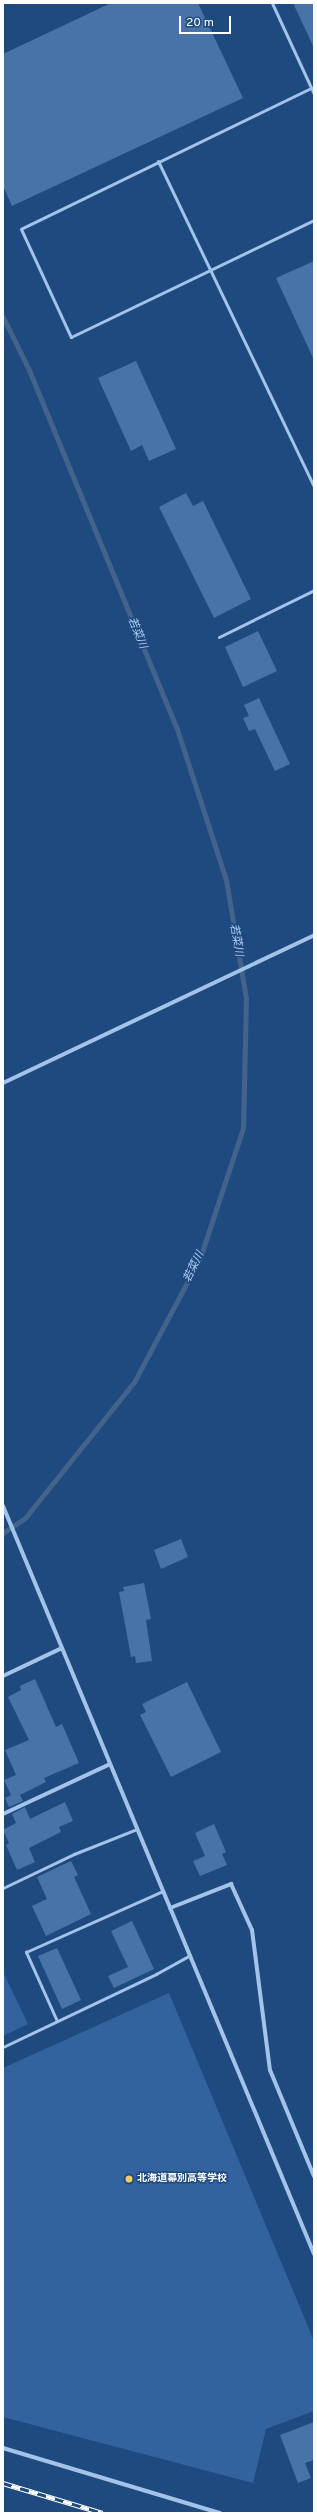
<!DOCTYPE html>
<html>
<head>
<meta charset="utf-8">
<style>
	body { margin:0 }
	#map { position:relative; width:317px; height:2516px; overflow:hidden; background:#1f4a80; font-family:Overpass,"Noto Sans JP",sans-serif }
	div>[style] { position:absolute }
	.green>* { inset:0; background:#32639e }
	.stream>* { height:5px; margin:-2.5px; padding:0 2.5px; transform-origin:2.5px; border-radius:2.5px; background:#43638a }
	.building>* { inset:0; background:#4773a9 }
	.service>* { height:3px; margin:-1.5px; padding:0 1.5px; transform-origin:1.5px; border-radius:1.5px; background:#a3c3e8 }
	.minor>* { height:4px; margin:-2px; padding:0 2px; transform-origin:2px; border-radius:2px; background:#a3c3e8 }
	.rail>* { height:4.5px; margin-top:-2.25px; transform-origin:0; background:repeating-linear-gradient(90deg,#1f4a80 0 9px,#fff 0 18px); box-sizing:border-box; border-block:1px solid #fff }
	.dots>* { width:11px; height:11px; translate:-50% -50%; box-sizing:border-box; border:2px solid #1f4a80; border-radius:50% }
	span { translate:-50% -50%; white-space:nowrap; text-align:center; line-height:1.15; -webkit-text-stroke:3px #1f4a80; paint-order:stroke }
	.poi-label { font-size:10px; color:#fff; font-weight:700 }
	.left { translate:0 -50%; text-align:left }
	.water-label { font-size:11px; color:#aecdf0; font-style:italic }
	.frame { position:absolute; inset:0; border:4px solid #fff; pointer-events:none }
	.scale { position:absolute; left:179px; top:16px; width:52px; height:18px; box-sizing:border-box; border:2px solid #fff; border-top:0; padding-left:5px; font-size:12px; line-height:14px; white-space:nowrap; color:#fff; -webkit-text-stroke:3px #1f4a80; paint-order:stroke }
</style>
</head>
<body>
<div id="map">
	<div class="green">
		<div style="clip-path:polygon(3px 1972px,28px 2024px,3px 2036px)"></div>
		<div style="clip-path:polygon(169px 1993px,314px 2341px,314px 2411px,266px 2429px,253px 2483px,3px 2417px,3px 2068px)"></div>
	</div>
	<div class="stream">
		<div style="left:3px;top:317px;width:59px;rotate:63.9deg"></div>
		<div style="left:29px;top:370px;width:388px;rotate:67.6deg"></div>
		<div style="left:177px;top:729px;width:159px;rotate:72deg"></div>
		<div style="left:226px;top:880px;width:120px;rotate:80.4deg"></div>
		<div style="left:246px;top:998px;width:130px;rotate:91.3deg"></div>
		<div style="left:243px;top:1128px;width:137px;rotate:108.3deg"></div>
		<div style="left:200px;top:1258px;width:140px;rotate:118deg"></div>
		<div style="left:134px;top:1382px;width:174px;rotate:128.7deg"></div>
		<div style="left:25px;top:1518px;width:27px;rotate:146deg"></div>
	</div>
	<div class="building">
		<div style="clip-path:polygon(111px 3px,198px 3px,243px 98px,12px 206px,3px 186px,3px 54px)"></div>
		<div style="clip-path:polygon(293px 3px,314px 3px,314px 48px)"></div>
		<div style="clip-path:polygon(314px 261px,314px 360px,276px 278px)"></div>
		<div style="clip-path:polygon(136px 361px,176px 449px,149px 461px,142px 445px,131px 451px,98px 378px)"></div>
		<div style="clip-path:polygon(186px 493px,193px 506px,203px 501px,251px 599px,214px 618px,159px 507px)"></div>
		<div style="clip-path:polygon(258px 631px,277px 671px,243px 687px,225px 647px)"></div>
		<div style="clip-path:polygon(259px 698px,290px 764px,275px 771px,255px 729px,249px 731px,243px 718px,249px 716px,244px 705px)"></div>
		<div style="clip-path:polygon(181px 1539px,188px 1557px,161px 1569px,154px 1550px)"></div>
		<div style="clip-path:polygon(144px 1583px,151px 1619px,146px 1620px,152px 1661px,136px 1663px,135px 1656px,131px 1657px,119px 1592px,124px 1591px,123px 1587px)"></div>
		<div style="clip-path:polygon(35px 1679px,56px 1727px,62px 1724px,79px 1763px,44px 1778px,46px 1782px,20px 1795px,23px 1801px,9px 1807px,5px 1798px,11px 1795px,4px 1780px,16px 1775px,5px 1750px,29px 1740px,8px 1697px,21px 1690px,20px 1686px)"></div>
		<div style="clip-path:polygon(187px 1682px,221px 1752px,171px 1777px,140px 1715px,146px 1712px,142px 1704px)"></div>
		<div style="clip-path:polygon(65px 1802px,73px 1821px,59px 1827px,61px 1832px,29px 1848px,35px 1862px,17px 1870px,6px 1845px,9px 1843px,3px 1830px,16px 1823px,12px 1814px,25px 1807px,30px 1819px)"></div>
		<div style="clip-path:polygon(214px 1824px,226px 1852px,222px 1854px,227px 1865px,200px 1876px,193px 1861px,205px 1856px,195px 1833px)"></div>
		<div style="clip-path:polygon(71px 1861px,78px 1875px,74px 1877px,91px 1914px,46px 1936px,32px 1906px,47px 1899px,37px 1877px)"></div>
		<div style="clip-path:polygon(132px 1921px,154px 1969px,114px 1988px,108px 1976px,128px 1967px,111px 1931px)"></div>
		<div style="clip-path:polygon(57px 1948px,81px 2000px,62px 2009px,38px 1956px)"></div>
		<div style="clip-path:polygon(314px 2422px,314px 2460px,305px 2463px,311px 2478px,298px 2483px,280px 2435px)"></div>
	</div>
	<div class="service">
		<div style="left:272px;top:3px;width:100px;rotate:65.2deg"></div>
		<div style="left:311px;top:88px;width:322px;rotate:154.1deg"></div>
		<div style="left:21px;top:229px;width:119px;rotate:65.2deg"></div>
		<div style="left:71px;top:337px;width:270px;rotate:-25.7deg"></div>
		<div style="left:158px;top:161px;width:361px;rotate:64.4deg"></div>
		<div style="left:219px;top:637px;width:106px;rotate:-26.3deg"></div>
		<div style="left:3px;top:1888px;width:79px;rotate:-25.6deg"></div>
		<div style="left:74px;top:1854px;width:68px;rotate:-21.6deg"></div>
		<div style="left:57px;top:2021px;width:76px;rotate:-114.2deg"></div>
		<div style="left:26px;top:1952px;width:150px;rotate:-24deg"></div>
		<div style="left:3px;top:2047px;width:170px;rotate:-25.5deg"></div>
		<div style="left:156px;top:1974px;width:39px;rotate:-29deg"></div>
	</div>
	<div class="minor">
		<div style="left:3px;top:1083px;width:344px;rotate:-25.4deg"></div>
		<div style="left:3px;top:1506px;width:810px;rotate:67.42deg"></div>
		<div style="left:3px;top:1676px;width:65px;rotate:-25.4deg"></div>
		<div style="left:3px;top:1814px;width:118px;rotate:-25deg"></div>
		<div style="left:170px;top:1908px;width:66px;rotate:-21.5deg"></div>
		<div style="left:231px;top:1884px;width:51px;rotate:65.5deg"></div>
		<div style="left:252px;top:1930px;width:141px;rotate:82.7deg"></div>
		<div style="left:270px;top:2070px;width:115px;rotate:67.5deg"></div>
		<div style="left:3px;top:2448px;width:227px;rotate:16.7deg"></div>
	</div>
	<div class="rail">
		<div style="left:3px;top:2483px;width:104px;rotate:16.7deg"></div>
	</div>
	<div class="dots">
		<div style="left:129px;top:2179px;background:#f7cb63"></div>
	</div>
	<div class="poi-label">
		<span class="left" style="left:137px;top:2179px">北海道幕別高等学校</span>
	</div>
	<div class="water-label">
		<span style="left:137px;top:633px;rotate:68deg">若菜川</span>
		<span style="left:236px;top:940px;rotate:80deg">若菜川</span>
		<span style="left:194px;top:1267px;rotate:-64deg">若菜川</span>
	</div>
	<div class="frame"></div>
	<div class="scale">20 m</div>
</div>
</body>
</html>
